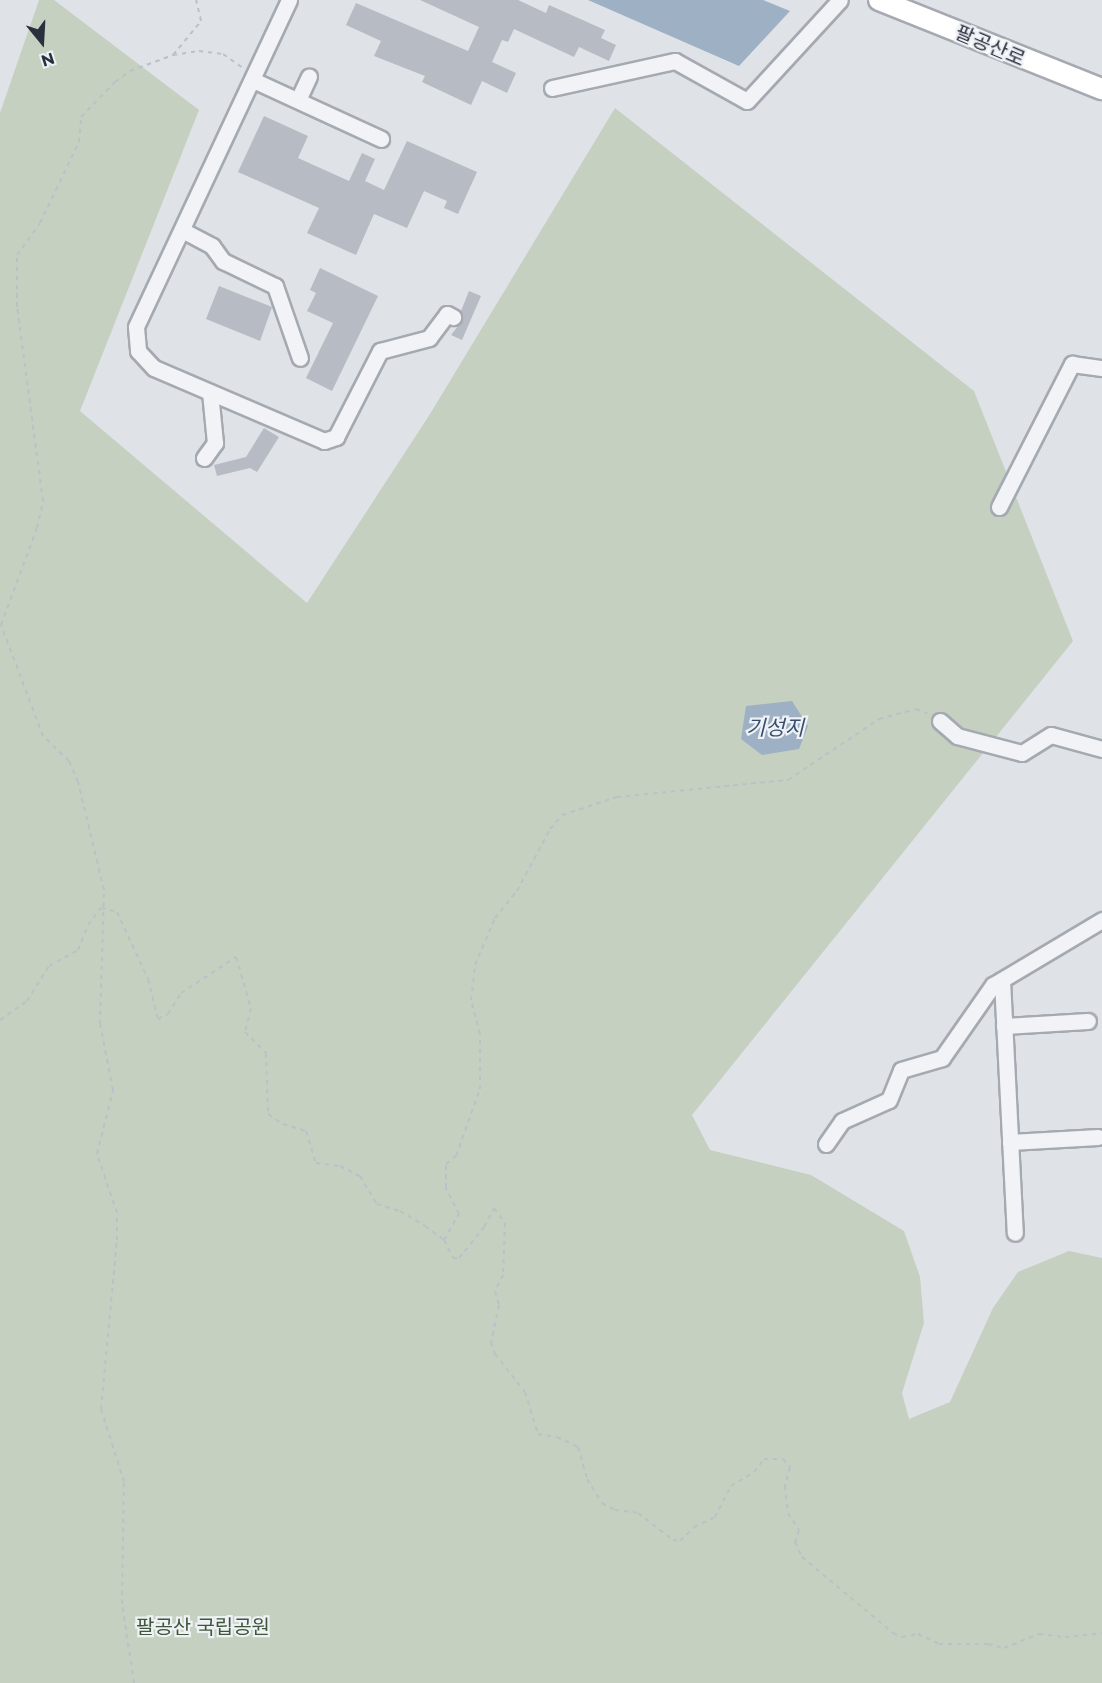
<!DOCTYPE html>
<html>
<head>
<meta charset="utf-8">
<style>
	body { margin:0 }
	#map { position:relative; width:1102px; height:1683px; overflow:hidden; background:#dfe2e7; font-family:Montserrat,"Noto Sans KR",sans-serif }
	div>[style] { position:absolute }
	.green>* { inset:0; background:#c5d0c1 }
	.water>* { inset:0; background:#9db0c4 }
	.building>* { inset:0; background:#b7bbc3 }
	.path>* { height:2px; margin-top:-1px; transform-origin:0; background:repeating-linear-gradient(90deg,#bdc0c6 0 4.5px,transparent 0 9px) }
	.roads { filter:drop-shadow(2px 0 #a5a9b1) drop-shadow(-2px 0 #a5a9b1) drop-shadow(0 2px #a5a9b1) drop-shadow(0 -2px #a5a9b1) }
	.minor>* { height:15px; margin:-7.5px; padding:0 7.5px; transform-origin:7.5px; border-radius:7.5px; background:#f1f3f6 }
	.major>* { height:20px; margin:-10px; padding:0 10px; transform-origin:10px; border-radius:10px; background:#fff }
	span { translate:-50% -50%; white-space:nowrap; text-align:center; line-height:1.15; -webkit-text-stroke:4.5px #eef1f5; paint-order:stroke }
	.street-label { font-size:20px; color:#2a303d }
	.park-label { font-size:20px; color:#3e5738 }
	.water-label { font-size:21px; color:#374f6d; font-style:italic }
	.north { position:absolute; left:12px; top:12px; width:60px; height:60px; -webkit-text-stroke:4px #eef1f5; paint-order:stroke; rotate:162deg; font-size:16px; font-weight:700; line-height:24px; text-align:center; color:#2a303d }
	.north::after { content:''; display:block; margin:auto; width:21px; height:27px; background:#2a303d; clip-path:polygon(50% 0,100% 100%,50% 72%,0 100%) }
</style>
</head>
<body>
<div id="map">
	<div class="green">
		<div style="clip-path:polygon(39px 0,54px 0,199px 110px,80px 411px,307px 603px,430px 414px,615px 108px,974px 391px,1073px 641px,692px 1115px,710px 1150px,811px 1175px,904px 1231px,920px 1277px,924px 1323px,902px 1393px,909px 1419px,950px 1402px,993px 1308px,1018px 1272px,1069px 1251px,1102px 1258px,1102px 1683px,0 1683px,0 113px)"></div>
	</div>
	<div class="water">
		<div style="clip-path:polygon(588px 0,763px 0,790px 11px,739px 66px)"></div>
		<div style="clip-path:polygon(792px 701px,808px 726px,799px 749px,762px 755px,741px 739px,746px 706px)"></div>
	</div>
	<div class="building">
		<div style="clip-path:polygon(420px 0,518px 0,546px 13px,549px 5px,605px 30px,601px 38px,616px 45px,609px 61px,579px 47px,574px 57px,514px 29px,508px 42px,502px 40px,492px 62px,516px 73px,507px 93px,482px 81px,471px 105px,422px 82px,425px 76px,374px 56px,381px 41px,346px 25px,356px 3px,468px 51px,479px 27px)"></div>
		<div style="clip-path:polygon(264px 116px,308px 136px,298px 158px,349px 181px,362px 153px,375px 159px,365px 181px,384px 190px,407px 141px,477px 172px,458px 214px,444px 208px,447px 201px,424px 191px,407px 228px,374px 214px,356px 255px,307px 233px,319px 208px,238px 172px)"></div>
		<div style="clip-path:polygon(320px 268px,378px 296px,332px 391px,306px 378px,333px 323px,307px 311px,316px 293px,310px 290px)"></div>
		<div style="clip-path:polygon(219px 286px,272px 307px,260px 341px,206px 319px)"></div>
		<div style="clip-path:polygon(469px 291px,481px 296px,462px 340px,451px 335px,462px 321px,461px 311px)"></div>
		<div style="clip-path:polygon(264px 428px,279px 437px,257px 472px,250px 468px,217px 476px,214px 465px,246px 457px)"></div>
	</div>
	<div class="path">
		<div style="left:173px;top:55px;width:44px;rotate:-50.5deg"></div>
		<div style="left:201px;top:21px;width:22px;rotate:-103deg"></div>
		<div style="left:0;top:1020px;width:33px;rotate:-35deg"></div>
		<div style="left:27px;top:1001px;width:41px;rotate:-57.8deg"></div>
		<div style="left:49px;top:966px;width:33px;rotate:-29deg"></div>
		<div style="left:78px;top:950px;width:27px;rotate:-68deg"></div>
		<div style="left:88px;top:925px;width:21px;rotate:-53deg"></div>
		<div style="left:101px;top:908px;width:16px;rotate:14deg"></div>
		<div style="left:117px;top:912px;width:74px;rotate:65.2deg"></div>
		<div style="left:148px;top:979px;width:41px;rotate:76deg"></div>
		<div style="left:158px;top:1019px;width:11px;rotate:-27deg"></div>
		<div style="left:168px;top:1014px;width:25px;rotate:-58deg"></div>
		<div style="left:181px;top:993px;width:66px;rotate:-33.2deg"></div>
		<div style="left:236px;top:957px;width:53px;rotate:73.6deg"></div>
		<div style="left:251px;top:1008px;width:25px;rotate:104deg"></div>
		<div style="left:245px;top:1032px;width:30px;rotate:45deg"></div>
		<div style="left:266px;top:1053px;width:61px;rotate:88.1deg"></div>
		<div style="left:268px;top:1114px;width:18px;rotate:34deg"></div>
		<div style="left:283px;top:1124px;width:24px;rotate:17deg"></div>
		<div style="left:306px;top:1131px;width:34px;rotate:73deg"></div>
		<div style="left:316px;top:1163px;width:24px;rotate:7deg"></div>
		<div style="left:340px;top:1166px;width:22px;rotate:27deg"></div>
		<div style="left:360px;top:1176px;width:33px;rotate:59deg"></div>
		<div style="left:377px;top:1204px;width:24px;rotate:17deg"></div>
		<div style="left:400px;top:1211px;width:29px;rotate:31deg"></div>
		<div style="left:425px;top:1226px;width:24px;rotate:36deg"></div>
		<div style="left:444px;top:1240px;width:20px;rotate:63deg"></div>
		<div style="left:453px;top:1258px;width:6px"></div>
		<div style="left:459px;top:1258px;width:40px;rotate:-51deg"></div>
		<div style="left:484px;top:1227px;width:21px;rotate:-62deg"></div>
		<div style="left:494px;top:1208px;width:19px;rotate:54deg"></div>
		<div style="left:505px;top:1223px;width:52px;rotate:92.2deg"></div>
		<div style="left:503px;top:1275px;width:18px;rotate:117deg"></div>
		<div style="left:495px;top:1291px;width:15px;rotate:74deg"></div>
		<div style="left:499px;top:1305px;width:38px;rotate:102deg"></div>
		<div style="left:491px;top:1342px;width:13px;rotate:72deg"></div>
		<div style="left:495px;top:1354px;width:48px;rotate:51.7deg"></div>
		<div style="left:525px;top:1392px;width:44px;rotate:72.8deg"></div>
		<div style="left:538px;top:1434px;width:19px;rotate:9deg"></div>
		<div style="left:557px;top:1437px;width:23px;rotate:25deg"></div>
		<div style="left:578px;top:1447px;width:33px;rotate:74deg"></div>
		<div style="left:587px;top:1479px;width:28px;rotate:58deg"></div>
		<div style="left:602px;top:1503px;width:15px;rotate:28deg"></div>
		<div style="left:615px;top:1510px;width:23px;rotate:7deg"></div>
		<div style="left:638px;top:1513px;width:44px;rotate:37.6deg"></div>
		<div style="left:673px;top:1540px;width:7px;rotate:8deg"></div>
		<div style="left:680px;top:1541px;width:20px;rotate:-45deg"></div>
		<div style="left:694px;top:1527px;width:23px;rotate:-25deg"></div>
		<div style="left:715px;top:1517px;width:35px;rotate:-63deg"></div>
		<div style="left:731px;top:1486px;width:27px;rotate:-31deg"></div>
		<div style="left:754px;top:1472px;width:16px;rotate:-52deg"></div>
		<div style="left:764px;top:1459px;width:19px"></div>
		<div style="left:783px;top:1459px;width:11px;rotate:49deg"></div>
		<div style="left:790px;top:1467px;width:20px;rotate:105deg"></div>
		<div style="left:785px;top:1486px;width:27px;rotate:84deg"></div>
		<div style="left:788px;top:1513px;width:20px;rotate:57deg"></div>
		<div style="left:799px;top:1530px;width:13px;rotate:108deg"></div>
		<div style="left:795px;top:1542px;width:17px;rotate:65deg"></div>
		<div style="left:802px;top:1557px;width:119px;rotate:39.9deg"></div>
		<div style="left:893px;top:1633px;width:10px;rotate:24deg"></div>
		<div style="left:902px;top:1637px;width:16px;rotate:-11deg"></div>
		<div style="left:918px;top:1634px;width:23px;rotate:25deg"></div>
		<div style="left:939px;top:1644px;width:49px"></div>
		<div style="left:988px;top:1644px;width:16px;rotate:14deg"></div>
		<div style="left:1004px;top:1648px;width:38px;rotate:-22deg"></div>
		<div style="left:1039px;top:1634px;width:26px;rotate:7deg"></div>
		<div style="left:1065px;top:1637px;width:37px;rotate:-6deg"></div>
		<div style="left:444px;top:1240px;width:30px;rotate:-60deg"></div>
		<div style="left:459px;top:1214px;width:29px;rotate:-117deg"></div>
		<div style="left:446px;top:1188px;width:24px;rotate:-90deg"></div>
		<div style="left:446px;top:1164px;width:13px;rotate:-39deg"></div>
		<div style="left:456px;top:1156px;width:71px;rotate:-70.3deg"></div>
		<div style="left:480px;top:1089px;width:55px;rotate:-90deg"></div>
		<div style="left:480px;top:1034px;width:35px;rotate:-105deg"></div>
		<div style="left:471px;top:1000px;width:35px;rotate:-83deg"></div>
		<div style="left:475px;top:965px;width:51px;rotate:-66.9deg"></div>
		<div style="left:495px;top:918px;width:35px;rotate:-51deg"></div>
		<div style="left:517px;top:891px;width:70px;rotate:-62deg"></div>
		<div style="left:550px;top:829px;width:18px;rotate:-49deg"></div>
		<div style="left:562px;top:815px;width:58px;rotate:-18.1deg"></div>
		<div style="left:617px;top:797px;width:172px;rotate:-5.7deg"></div>
		<div style="left:788px;top:780px;width:110px;rotate:-33.8deg"></div>
		<div style="left:879px;top:719px;width:38px;rotate:-15deg"></div>
		<div style="left:916px;top:709px;width:12px;rotate:20deg"></div>
		<div style="left:134px;top:1683px;width:80px;rotate:-98.6deg"></div>
		<div style="left:122px;top:1604px;width:122px;rotate:-89.1deg"></div>
		<div style="left:124px;top:1482px;width:77px;rotate:-107.5deg"></div>
		<div style="left:101px;top:1409px;width:170px;rotate:-84.6deg"></div>
		<div style="left:117px;top:1240px;width:27px;rotate:-90deg"></div>
		<div style="left:117px;top:1213px;width:62px;rotate:-108.7deg"></div>
		<div style="left:97px;top:1154px;width:66px;rotate:-76deg"></div>
		<div style="left:113px;top:1090px;width:67px;rotate:-101.1deg"></div>
		<div style="left:100px;top:1024px;width:134px;rotate:-88.3deg"></div>
		<div style="left:104px;top:890px;width:111px;rotate:-103.5deg"></div>
		<div style="left:78px;top:782px;width:23px;rotate:-113deg"></div>
		<div style="left:69px;top:761px;width:36px;rotate:-136deg"></div>
		<div style="left:43px;top:736px;width:119px;rotate:-110.7deg"></div>
		<div style="left:1px;top:625px;width:103px;rotate:-69.6deg"></div>
		<div style="left:37px;top:528px;width:28px;rotate:-77deg"></div>
		<div style="left:43px;top:501px;width:196px;rotate:-97.6deg"></div>
		<div style="left:17px;top:307px;width:52px;rotate:-90deg"></div>
		<div style="left:17px;top:255px;width:39px;rotate:-54deg"></div>
		<div style="left:40px;top:223px;width:90px;rotate:-64.3deg"></div>
		<div style="left:79px;top:142px;width:25px;rotate:-85deg"></div>
		<div style="left:81px;top:117px;width:49px;rotate:-45.8deg"></div>
		<div style="left:115px;top:82px;width:19px;rotate:-36deg"></div>
		<div style="left:130px;top:71px;width:46px;rotate:-20.4deg"></div>
		<div style="left:173px;top:55px;width:26px;rotate:-9deg"></div>
		<div style="left:199px;top:51px;width:24px;rotate:7deg"></div>
		<div style="left:223px;top:54px;width:24px;rotate:35deg"></div>
	</div>
	<div class="roads">
		<div class="minor">
			<div style="left:289px;top:0;width:361px;rotate:115.1deg"></div>
			<div style="left:136px;top:327px;width:24px;rotate:85deg"></div>
			<div style="left:138px;top:351px;width:23px;rotate:47deg"></div>
			<div style="left:154px;top:368px;width:185px;rotate:23.2deg"></div>
			<div style="left:324px;top:441px;width:13px;rotate:-18deg"></div>
			<div style="left:336px;top:437px;width:97px;rotate:-62.9deg"></div>
			<div style="left:380px;top:351px;width:51px;rotate:-14.9deg"></div>
			<div style="left:429px;top:338px;width:30px;rotate:-53deg"></div>
			<div style="left:447px;top:314px;width:7px;rotate:27deg"></div>
			<div style="left:253px;top:80px;width:141px;rotate:24.7deg"></div>
			<div style="left:552px;top:88px;width:126px;rotate:-12.4deg"></div>
			<div style="left:675px;top:61px;width:82px;rotate:29.1deg"></div>
			<div style="left:747px;top:101px;width:137px;rotate:-47.4deg"></div>
			<div style="left:298px;top:100px;width:26px;rotate:-65deg"></div>
			<div style="left:182px;top:230px;width:34px;rotate:28deg"></div>
			<div style="left:212px;top:246px;width:19px;rotate:54deg"></div>
			<div style="left:223px;top:261px;width:58px;rotate:25.7deg"></div>
			<div style="left:275px;top:286px;width:76px;rotate:70.9deg"></div>
			<div style="left:204px;top:458px;width:19px;rotate:-54deg"></div>
			<div style="left:215px;top:443px;width:51px;rotate:-95.6deg"></div>
			<div style="left:999px;top:507px;width:161px;rotate:-63deg"></div>
			<div style="left:1072px;top:364px;width:30px;rotate:8deg"></div>
			<div style="left:940px;top:721px;width:23px;rotate:41deg"></div>
			<div style="left:957px;top:736px;width:67px;rotate:14.7deg"></div>
			<div style="left:1022px;top:753px;width:34px;rotate:-32deg"></div>
			<div style="left:1051px;top:735px;width:53px;rotate:15.4deg"></div>
			<div style="left:1002px;top:980px;width:253px;rotate:87.1deg"></div>
			<div style="left:1004px;top:1026px;width:84px;rotate:-3.4deg"></div>
			<div style="left:1010px;top:1142px;width:88px;rotate:-3.3deg"></div>
			<div style="left:826px;top:1144px;width:28px;rotate:-55deg"></div>
			<div style="left:842px;top:1121px;width:51px;rotate:-24.1deg"></div>
			<div style="left:889px;top:1100px;width:32px;rotate:-68deg"></div>
			<div style="left:901px;top:1070px;width:43px;rotate:-16.3deg"></div>
			<div style="left:942px;top:1058px;width:89px;rotate:-55.1deg"></div>
			<div style="left:993px;top:985px;width:127px;rotate:-30.8deg"></div>
		</div>
		<div class="major">
			<div style="left:879px;top:0;width:240px;rotate:21.8deg"></div>
		</div>
	</div>
	<div class="street-label">
		<span style="left:990px;top:46px;rotate:23deg">팔공산로</span>
	</div>
	<div class="park-label">
		<span style="left:203px;top:1627px">팔공산 국립공원</span>
	</div>
	<div class="water-label">
		<span style="left:775px;top:728px">기성지</span>
	</div>
	<div class="north">N</div>
</div>
</body>
</html>
